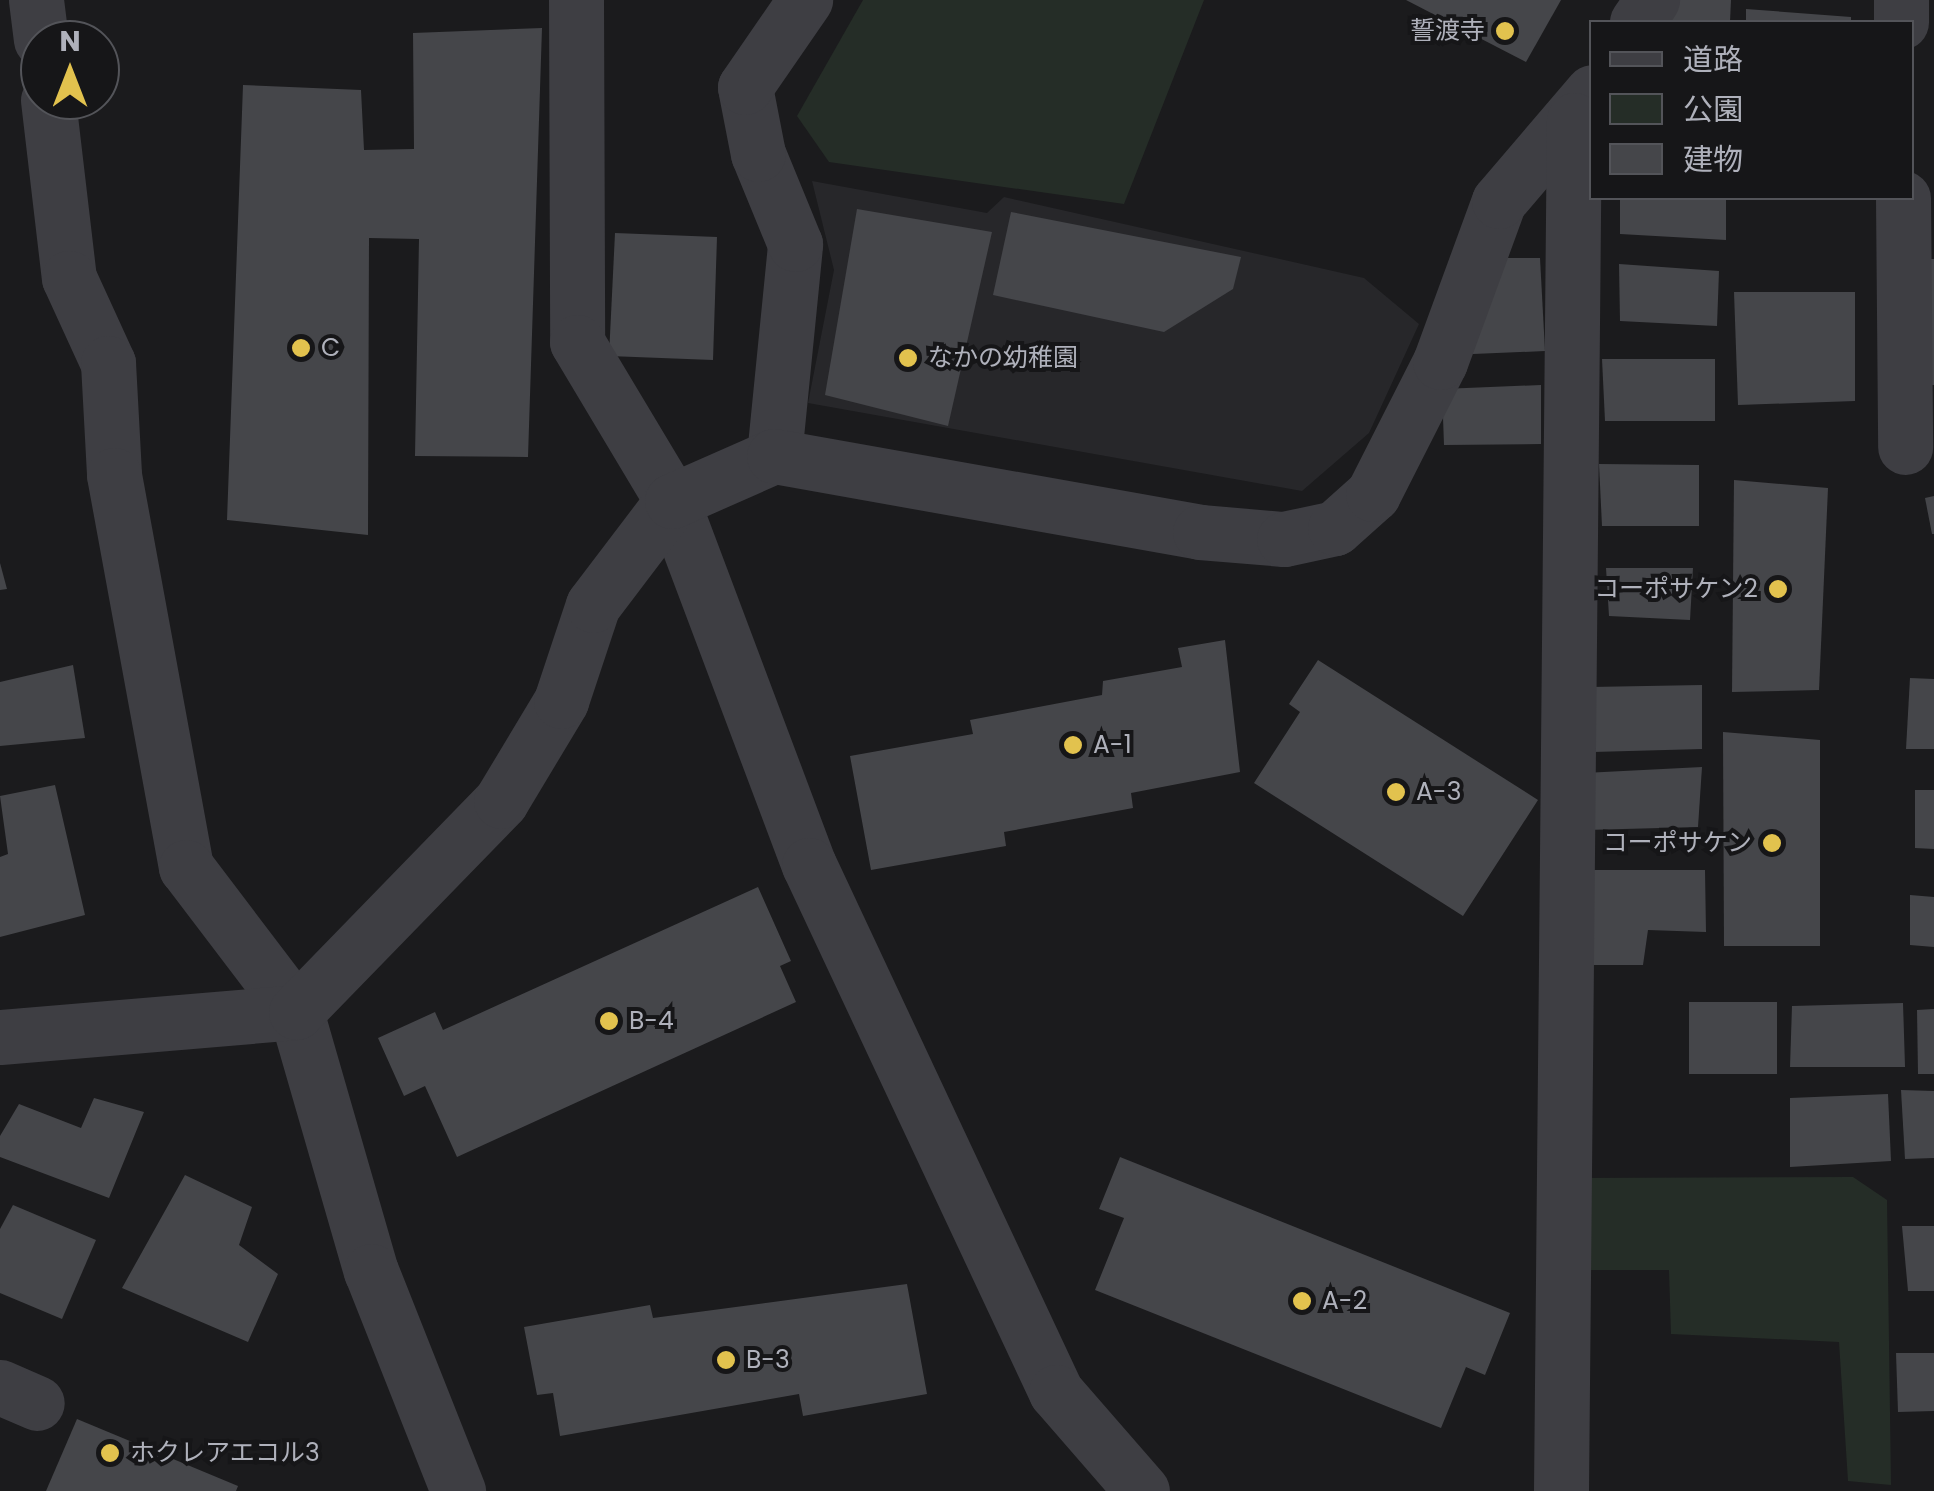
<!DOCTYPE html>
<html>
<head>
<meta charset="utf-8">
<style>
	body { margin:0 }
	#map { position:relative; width:1934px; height:1491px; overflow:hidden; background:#1b1b1d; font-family:Poppins,"Noto Sans JP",sans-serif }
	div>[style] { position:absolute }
	.built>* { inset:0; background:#27272a }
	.green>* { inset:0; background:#252d27 }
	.building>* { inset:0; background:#45464a }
	.minor>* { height:55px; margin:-27.5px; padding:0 27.5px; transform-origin:27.5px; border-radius:27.5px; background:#3e3e43 }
	.dots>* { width:28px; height:28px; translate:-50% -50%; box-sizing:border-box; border:5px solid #161618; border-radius:50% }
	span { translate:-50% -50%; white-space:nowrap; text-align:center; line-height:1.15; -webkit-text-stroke:8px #161618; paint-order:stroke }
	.poi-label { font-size:25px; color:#afb1bb }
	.right { translate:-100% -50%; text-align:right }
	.left { translate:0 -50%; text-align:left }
	.legend { position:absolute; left:1589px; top:20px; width:325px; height:180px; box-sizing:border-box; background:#161618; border:2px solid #535459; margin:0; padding:12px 18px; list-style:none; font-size:30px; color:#afb1bb }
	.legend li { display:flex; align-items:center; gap:20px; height:50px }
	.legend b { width:50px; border:2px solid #535459 }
	.north { position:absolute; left:20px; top:20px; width:100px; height:100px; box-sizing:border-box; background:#161618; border:2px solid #535459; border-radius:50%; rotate:0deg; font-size:28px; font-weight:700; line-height:40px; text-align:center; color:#afb1bb }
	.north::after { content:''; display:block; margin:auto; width:35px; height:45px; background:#e2c24e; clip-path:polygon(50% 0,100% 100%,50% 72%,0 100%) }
</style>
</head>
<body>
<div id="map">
	<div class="built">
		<div style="clip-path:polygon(812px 181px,987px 213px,1004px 197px,1364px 278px,1419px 324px,1369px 433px,1302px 491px,808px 403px,834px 270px)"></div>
	</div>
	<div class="green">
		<div style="clip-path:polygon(863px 0,1204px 0,1124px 204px,829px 162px,797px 116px)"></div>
		<div style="clip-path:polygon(1853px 1177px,1887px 1200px,1891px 1485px,1848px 1481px,1839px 1342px,1671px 1334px,1669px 1270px,1578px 1270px,1575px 1178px)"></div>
	</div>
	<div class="building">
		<div style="clip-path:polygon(1406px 0,1561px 0,1526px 62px)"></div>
		<div style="clip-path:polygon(1672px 0,1731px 0,1730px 22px,1660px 22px)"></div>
		<div style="clip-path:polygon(1746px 9px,1851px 17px,1851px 22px,1746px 22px)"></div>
		<div style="clip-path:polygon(542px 28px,528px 457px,415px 456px,419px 239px,369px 238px,368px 535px,227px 520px,243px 85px,361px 90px,364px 150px,414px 149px,413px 33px)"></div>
		<div style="clip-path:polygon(1620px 198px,1726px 198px,1726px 240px,1620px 234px)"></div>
		<div style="clip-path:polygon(857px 209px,992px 232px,948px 426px,825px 395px)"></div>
		<div style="clip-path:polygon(1011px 212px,1241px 257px,1233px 289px,1164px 332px,993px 295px)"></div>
		<div style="clip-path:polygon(615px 233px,717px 237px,713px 360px,609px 356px)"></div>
		<div style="clip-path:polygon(1495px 258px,1540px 258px,1545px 351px,1473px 354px,1472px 315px)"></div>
		<div style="clip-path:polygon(1928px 259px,1934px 259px,1934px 385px,1931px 385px)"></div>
		<div style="clip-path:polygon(1619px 264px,1719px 271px,1717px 326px,1620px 321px)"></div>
		<div style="clip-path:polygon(1734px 292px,1855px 292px,1855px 401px,1738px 405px)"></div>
		<div style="clip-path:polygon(1602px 359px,1715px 359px,1715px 421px,1605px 421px)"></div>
		<div style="clip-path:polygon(1541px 385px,1541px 444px,1444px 445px,1442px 389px)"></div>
		<div style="clip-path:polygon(1599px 464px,1699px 465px,1699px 526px,1602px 526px)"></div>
		<div style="clip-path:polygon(1734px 480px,1828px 488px,1819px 690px,1732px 692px)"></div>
		<div style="clip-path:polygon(1934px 496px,1934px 534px,1932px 534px,1925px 498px)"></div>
		<div style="clip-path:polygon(0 563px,7px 589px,0 590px)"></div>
		<div style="clip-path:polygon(1606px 568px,1693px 568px,1690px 620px,1609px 616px)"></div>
		<div style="clip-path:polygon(1225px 640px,1240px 772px,1131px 793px,1133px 808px,1004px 832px,1006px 846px,871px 870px,850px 756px,973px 734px,970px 720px,1102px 695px,1103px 681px,1182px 667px,1178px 648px)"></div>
		<div style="clip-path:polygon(1318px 660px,1538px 800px,1463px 916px,1254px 783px,1300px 712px,1289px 704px)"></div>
		<div style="clip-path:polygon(73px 665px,85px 738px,0 746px,0 682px)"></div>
		<div style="clip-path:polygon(1910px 678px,1934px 679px,1934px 749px,1906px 749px)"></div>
		<div style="clip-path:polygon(1702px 685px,1702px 749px,1593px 752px,1590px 687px)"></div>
		<div style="clip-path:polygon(1723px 732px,1820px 740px,1820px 946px,1724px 946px)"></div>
		<div style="clip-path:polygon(1702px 767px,1698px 827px,1586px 830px,1584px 773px)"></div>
		<div style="clip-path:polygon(55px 785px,85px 915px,0 937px,0 857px,8px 854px,0 796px)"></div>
		<div style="clip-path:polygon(1915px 790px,1934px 790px,1934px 849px,1915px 848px)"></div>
		<div style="clip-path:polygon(1589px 870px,1705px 870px,1706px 932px,1648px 930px,1643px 965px,1589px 965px)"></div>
		<div style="clip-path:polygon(758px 887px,791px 961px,780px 966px,796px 1002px,457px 1157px,425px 1086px,404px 1096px,378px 1038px,435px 1012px,443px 1030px)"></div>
		<div style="clip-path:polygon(1910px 895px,1934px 897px,1934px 947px,1910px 945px)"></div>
		<div style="clip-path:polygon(1689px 1002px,1777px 1002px,1777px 1074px,1689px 1074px)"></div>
		<div style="clip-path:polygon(1903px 1003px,1905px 1067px,1790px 1067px,1792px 1006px)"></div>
		<div style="clip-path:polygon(1934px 1009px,1934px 1074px,1918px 1074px,1917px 1010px)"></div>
		<div style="clip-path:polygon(1901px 1090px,1934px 1091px,1934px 1158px,1905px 1159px)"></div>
		<div style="clip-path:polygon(1888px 1094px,1891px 1161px,1790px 1167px,1790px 1098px)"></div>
		<div style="clip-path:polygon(94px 1098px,144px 1112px,109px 1198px,0 1157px,0 1136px,19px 1104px,81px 1128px)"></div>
		<div style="clip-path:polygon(1120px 1157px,1510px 1313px,1485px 1375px,1466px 1367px,1441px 1428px,1095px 1290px,1124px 1218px,1099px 1209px)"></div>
		<div style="clip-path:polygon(185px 1175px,252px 1207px,239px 1245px,278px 1274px,248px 1342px,122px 1288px)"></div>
		<div style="clip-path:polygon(13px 1205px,96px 1240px,62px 1319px,0 1293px,0 1229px)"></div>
		<div style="clip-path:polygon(1902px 1226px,1934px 1226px,1934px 1291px,1908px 1291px)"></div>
		<div style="clip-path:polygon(907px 1284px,927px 1394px,803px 1416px,799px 1394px,560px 1436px,553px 1393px,537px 1395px,524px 1327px,650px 1305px,653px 1318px)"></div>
		<div style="clip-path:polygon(1896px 1353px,1934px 1353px,1934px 1411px,1898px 1412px)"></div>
		<div style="clip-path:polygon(77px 1419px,238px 1486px,236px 1491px,46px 1491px)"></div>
	</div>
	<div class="minor">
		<div style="left:36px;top:0;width:40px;rotate:82.9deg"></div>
		<div style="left:576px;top:0;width:342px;rotate:89.8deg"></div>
		<div style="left:577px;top:342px;width:185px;rotate:59.1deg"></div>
		<div style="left:672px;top:501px;width:389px;rotate:69.4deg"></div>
		<div style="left:809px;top:865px;width:582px;rotate:64.89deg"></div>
		<div style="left:1056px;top:1392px;width:131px;rotate:49deg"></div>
		<div style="left:1901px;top:0;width:22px;rotate:90deg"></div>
		<div style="left:1637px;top:22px;width:27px;rotate:-56deg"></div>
		<div style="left:48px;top:100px;width:179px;rotate:83.3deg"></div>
		<div style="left:69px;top:278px;width:94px;rotate:65.4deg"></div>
		<div style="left:108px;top:363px;width:112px;rotate:86.9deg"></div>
		<div style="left:114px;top:475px;width:399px;rotate:79.6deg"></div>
		<div style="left:186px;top:867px;width:182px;rotate:52.8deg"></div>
		<div style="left:296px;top:1012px;width:270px;rotate:73.9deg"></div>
		<div style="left:371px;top:1271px;width:237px;rotate:68.4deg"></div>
		<div style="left:1903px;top:198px;width:249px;rotate:89.5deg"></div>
		<div style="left:774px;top:456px;width:213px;rotate:-84.3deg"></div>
		<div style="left:795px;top:244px;width:97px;rotate:-112.3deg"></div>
		<div style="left:758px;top:154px;width:68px;rotate:-101deg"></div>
		<div style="left:745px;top:87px;width:106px;rotate:-55.4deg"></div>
		<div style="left:0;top:1037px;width:297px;rotate:-4.8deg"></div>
		<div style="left:296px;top:1012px;width:294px;rotate:-45.8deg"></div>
		<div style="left:501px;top:801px;width:117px;rotate:-59deg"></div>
		<div style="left:561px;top:701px;width:101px;rotate:-71.6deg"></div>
		<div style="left:593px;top:605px;width:131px;rotate:-52.8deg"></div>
		<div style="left:672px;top:501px;width:111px;rotate:-23.8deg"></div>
		<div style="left:774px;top:456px;width:433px;rotate:10.1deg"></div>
		<div style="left:1200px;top:532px;width:84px;rotate:4.8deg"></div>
		<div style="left:1284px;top:539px;width:52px;rotate:-12.2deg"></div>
		<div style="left:1335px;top:528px;width:51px;rotate:-41.8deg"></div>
		<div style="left:1373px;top:494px;width:148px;rotate:-63.1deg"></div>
		<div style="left:1440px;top:362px;width:171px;rotate:-69.9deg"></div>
		<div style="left:1499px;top:201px;width:143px;rotate:-49.5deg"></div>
		<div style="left:0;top:1387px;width:40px;rotate:23.4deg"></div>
		<div style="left:1561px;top:1491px;width:1371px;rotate:-89.46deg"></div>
	</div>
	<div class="dots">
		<div style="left:1505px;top:31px;background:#e2c24e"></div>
		<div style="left:301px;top:348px;background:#e2c24e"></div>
		<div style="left:908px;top:358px;background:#e2c24e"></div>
		<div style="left:1778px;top:589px;background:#e2c24e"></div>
		<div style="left:1073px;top:745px;background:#e2c24e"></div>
		<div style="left:1396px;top:792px;background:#e2c24e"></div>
		<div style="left:1772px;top:843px;background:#e2c24e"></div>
		<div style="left:609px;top:1021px;background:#e2c24e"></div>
		<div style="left:1302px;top:1301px;background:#e2c24e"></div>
		<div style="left:726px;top:1360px;background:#e2c24e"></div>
		<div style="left:110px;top:1453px;background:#e2c24e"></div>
	</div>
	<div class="poi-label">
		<span class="right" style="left:1485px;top:31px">誓渡寺</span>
		<span class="left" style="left:321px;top:348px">C</span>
		<span class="left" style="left:928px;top:358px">なかの幼稚園</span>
		<span class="right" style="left:1758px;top:589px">コーポサケン2</span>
		<span class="left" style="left:1093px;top:745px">A-1</span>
		<span class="left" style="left:1416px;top:792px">A-3</span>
		<span class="right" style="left:1752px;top:843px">コーポサケン</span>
		<span class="left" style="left:629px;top:1021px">B-4</span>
		<span class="left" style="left:1322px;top:1301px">A-2</span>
		<span class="left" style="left:746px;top:1360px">B-3</span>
		<span class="left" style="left:130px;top:1453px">ホクレアエコル3</span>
	</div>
	<ul class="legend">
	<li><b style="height:12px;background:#3e3e43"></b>道路</li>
	<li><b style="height:28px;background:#252d27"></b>公園</li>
	<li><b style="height:28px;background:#45464a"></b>建物</li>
	</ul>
	<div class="north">N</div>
</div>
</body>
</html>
